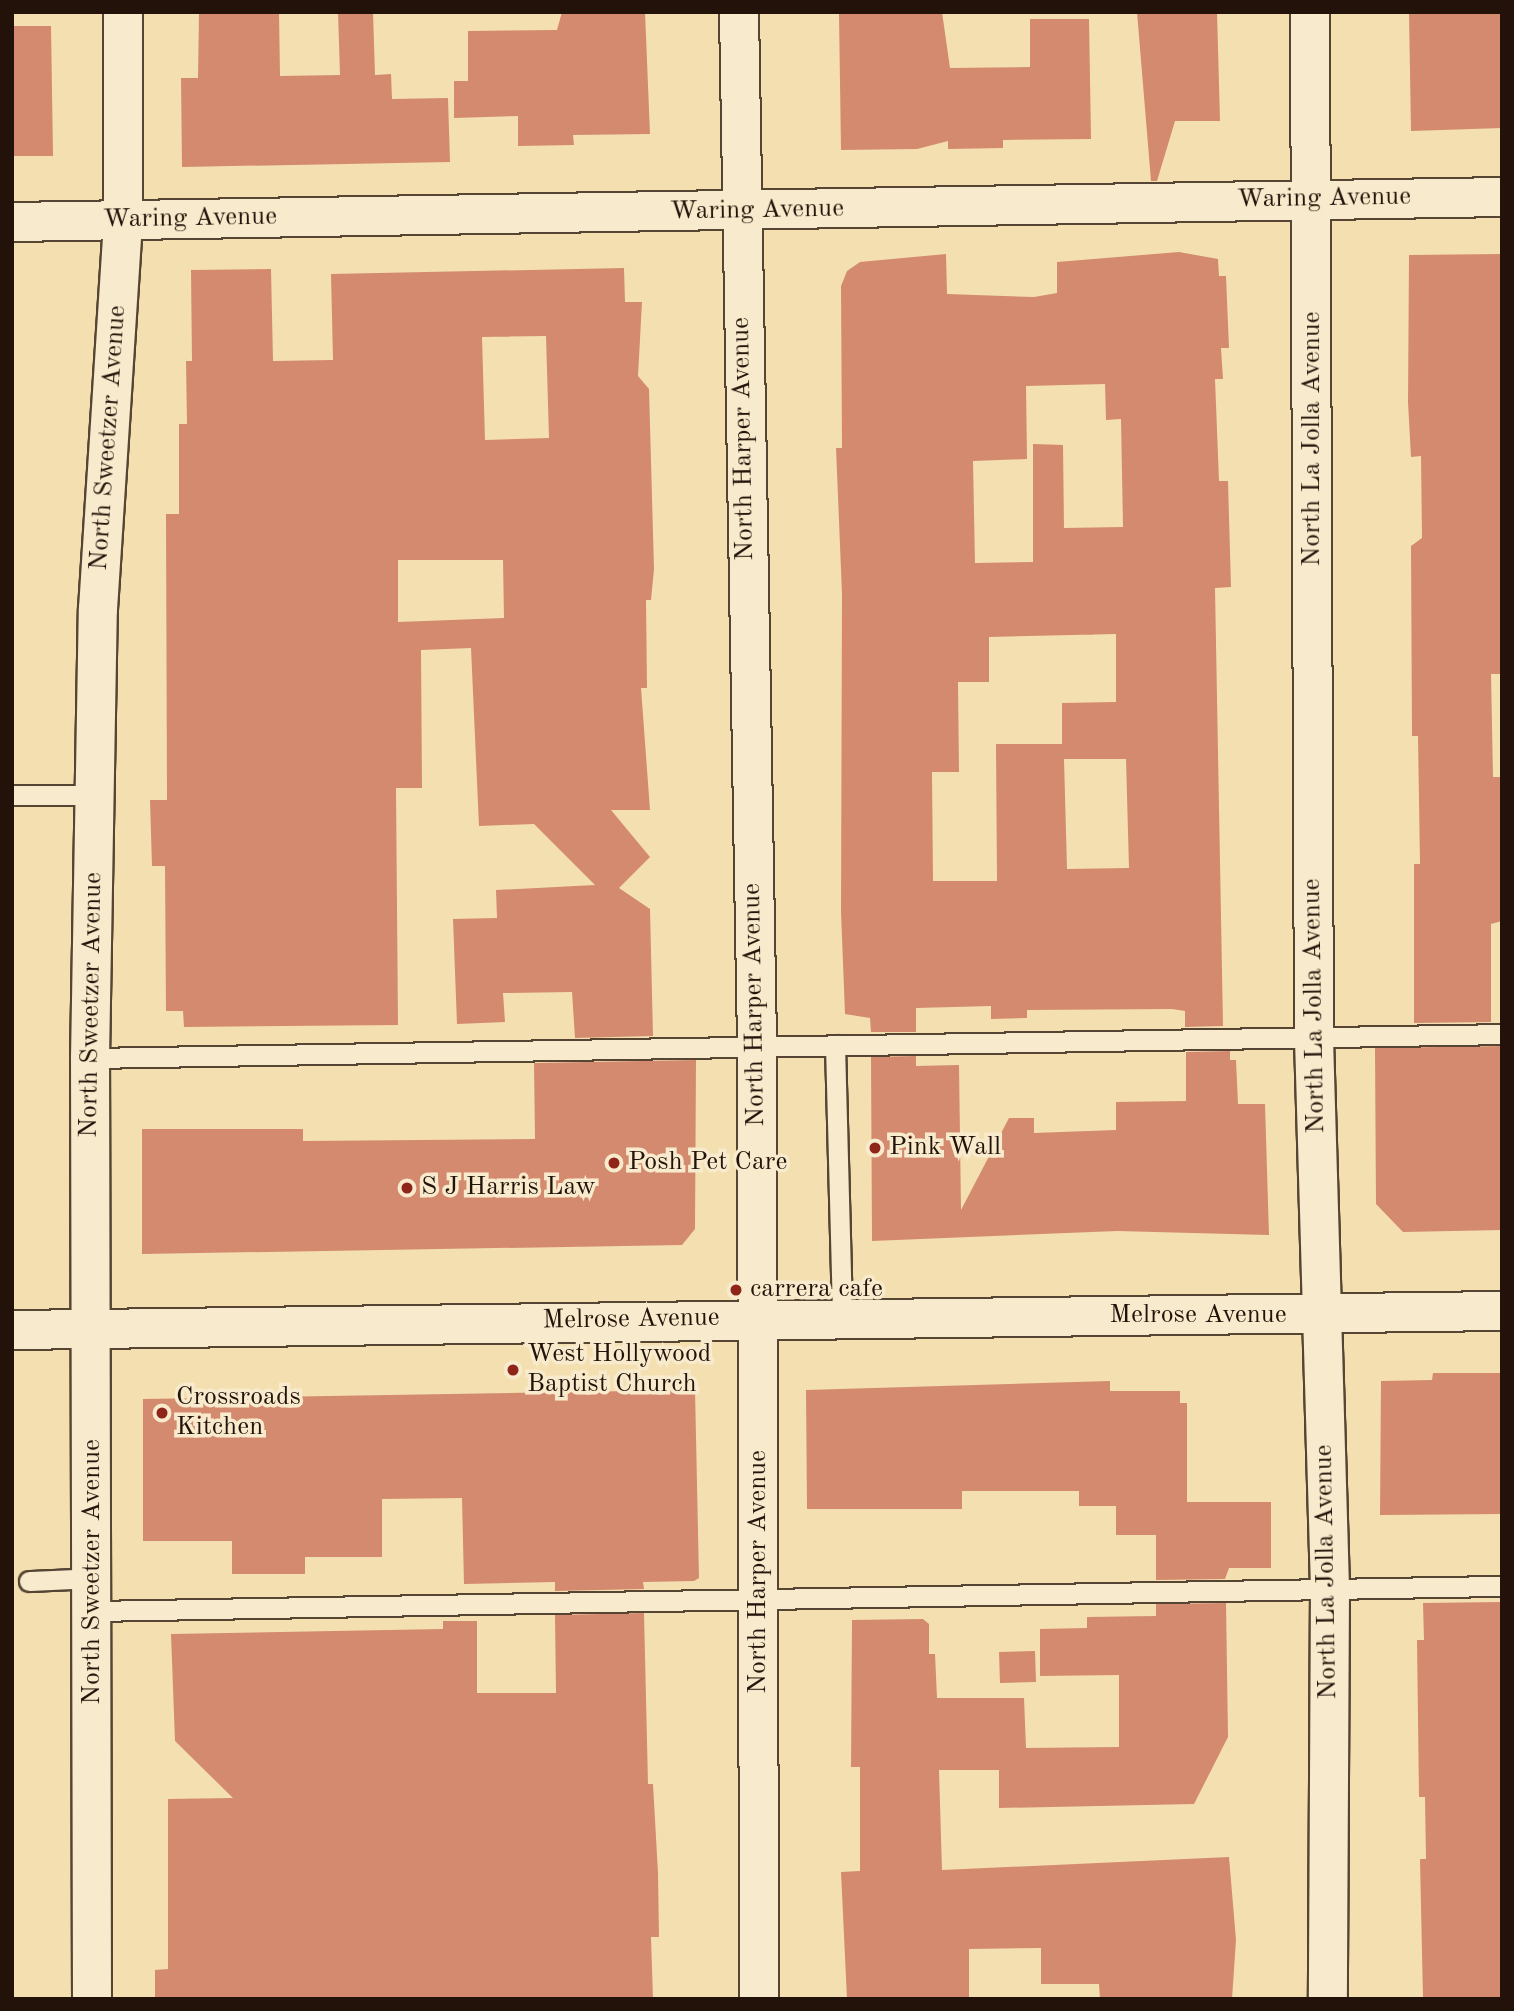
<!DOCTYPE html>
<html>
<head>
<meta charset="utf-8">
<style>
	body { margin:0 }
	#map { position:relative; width:1514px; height:2011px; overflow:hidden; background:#f4dfb0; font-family:"Old Standard TT",serif }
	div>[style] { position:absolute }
	.building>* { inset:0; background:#d38a6e }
	.roads { filter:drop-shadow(2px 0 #564533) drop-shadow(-2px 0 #564533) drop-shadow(0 2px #564533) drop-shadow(0 -2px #564533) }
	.lane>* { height:19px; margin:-9.5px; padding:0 9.5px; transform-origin:9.5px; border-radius:9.5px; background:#f8eacc }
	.street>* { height:38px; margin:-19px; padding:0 19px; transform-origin:19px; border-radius:19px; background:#f8eacc }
	.secondary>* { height:38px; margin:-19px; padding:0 19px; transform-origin:19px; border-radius:19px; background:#f8eacc }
	.dots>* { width:19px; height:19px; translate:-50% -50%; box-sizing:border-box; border:4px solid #f8eacc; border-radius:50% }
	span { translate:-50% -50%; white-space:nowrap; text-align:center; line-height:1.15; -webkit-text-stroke:7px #f8eacc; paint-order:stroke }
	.street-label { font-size:26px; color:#221209 }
	.poi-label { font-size:26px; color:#221209 }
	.left { translate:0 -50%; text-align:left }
	.frame { position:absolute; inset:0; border:14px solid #221209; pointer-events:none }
</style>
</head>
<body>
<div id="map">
	<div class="building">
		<div style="clip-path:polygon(199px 12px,279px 12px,280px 76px,340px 75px,338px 12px,373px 12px,375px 75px,391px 74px,392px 99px,448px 98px,450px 162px,182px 167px,181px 78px,198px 78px)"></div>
		<div style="clip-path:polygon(562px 12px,645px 12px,650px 134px,573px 135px,574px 145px,518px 146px,518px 116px,454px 118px,454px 81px,468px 81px,468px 31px,557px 30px)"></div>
		<div style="clip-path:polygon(942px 12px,950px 68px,1030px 67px,1030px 19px,1089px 19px,1091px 139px,1003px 140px,1003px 148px,948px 149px,948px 141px,917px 149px,841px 150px,839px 14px)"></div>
		<div style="clip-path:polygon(1137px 12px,1217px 12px,1220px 121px,1175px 121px,1157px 181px,1151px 181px)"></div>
		<div style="clip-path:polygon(1409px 12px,1502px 12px,1502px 128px,1411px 131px)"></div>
		<div style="clip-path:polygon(12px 26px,51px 26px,53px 156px,12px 156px)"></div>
		<div style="clip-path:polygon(evenodd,1179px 252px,1218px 259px,1219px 276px,1226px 276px,1229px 348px,1221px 348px,1223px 379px,1215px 379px,1219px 481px,1228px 481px,1231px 587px,1215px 588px,1223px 1026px,1185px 1027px,1185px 1011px,1172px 1009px,1027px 1010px,1027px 1018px,991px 1019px,991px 1006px,916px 1008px,916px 1032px,871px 1032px,870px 1018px,845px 1014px,841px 912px,842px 594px,836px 448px,842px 448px,841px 286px,847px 271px,860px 262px,946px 254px,947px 294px,1034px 297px,1057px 293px,1057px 262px,1179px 252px,1105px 384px,1106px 420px,1121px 419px,1123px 527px,1064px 528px,1063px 445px,1033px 444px,1033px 562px,975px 563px,973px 461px,1027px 459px,1026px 386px,1105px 384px,1179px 252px,1116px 634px,1116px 702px,1062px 703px,1062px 744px,996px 744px,997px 881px,933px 881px,932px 772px,959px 772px,958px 682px,989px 682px,989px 637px,1116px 634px,1179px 252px,1064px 759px,1126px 759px,1129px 868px,1067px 869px,1064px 759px)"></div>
		<div style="clip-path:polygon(1502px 254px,1502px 674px,1491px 674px,1493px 777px,1502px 777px,1502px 921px,1491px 924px,1491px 1022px,1414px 1023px,1414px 864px,1420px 864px,1418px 736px,1412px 736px,1411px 546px,1422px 538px,1421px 456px,1411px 457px,1408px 402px,1409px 255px)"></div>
		<div style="clip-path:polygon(evenodd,624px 268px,625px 302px,642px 302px,638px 376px,649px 389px,654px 569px,651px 600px,646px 600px,647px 688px,641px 688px,650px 810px,611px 810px,650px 857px,619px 888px,650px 909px,653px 1036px,575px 1038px,572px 992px,503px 993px,505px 1022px,457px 1024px,453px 919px,497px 918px,496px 890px,595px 885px,534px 824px,479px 826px,471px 648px,421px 650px,422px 788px,396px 788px,398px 1025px,184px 1027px,183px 1011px,166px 1011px,165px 866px,152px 866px,150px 800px,167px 800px,166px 514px,179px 514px,179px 424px,187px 424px,186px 361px,192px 361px,191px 270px,271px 269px,273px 361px,333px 360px,331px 274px,624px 268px,546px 336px,549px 438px,485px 440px,482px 337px,546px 336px,624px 268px,398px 560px,503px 560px,504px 618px,398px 622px,398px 560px)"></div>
		<div style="clip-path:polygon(1502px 1046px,1502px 1230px,1403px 1232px,1376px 1204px,1375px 1048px)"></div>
		<div style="clip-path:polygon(1230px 1051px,1230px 1060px,1236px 1060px,1238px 1104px,1265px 1104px,1269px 1235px,1117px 1231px,872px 1241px,871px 1057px,916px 1056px,916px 1066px,959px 1065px,961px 1210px,1009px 1118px,1034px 1118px,1034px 1133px,1116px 1130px,1116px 1102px,1186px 1101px,1186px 1052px)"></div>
		<div style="clip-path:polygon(696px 1060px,695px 1229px,682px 1245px,142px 1254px,142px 1129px,303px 1129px,303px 1141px,535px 1139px,534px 1063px)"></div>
		<div style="clip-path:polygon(1433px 1373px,1502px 1373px,1502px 1514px,1380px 1515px,1381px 1381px,1432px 1380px)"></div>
		<div style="clip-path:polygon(1110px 1381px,1110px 1391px,1180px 1391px,1180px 1403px,1187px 1403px,1187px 1502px,1271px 1502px,1271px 1568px,1229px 1568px,1225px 1579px,1156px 1580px,1156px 1535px,1116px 1535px,1116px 1506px,1079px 1506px,1079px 1491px,962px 1491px,962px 1509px,807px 1509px,806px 1390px)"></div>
		<div style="clip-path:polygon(695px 1390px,699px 1578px,694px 1581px,643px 1582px,644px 1589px,555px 1591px,555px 1582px,464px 1584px,462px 1498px,382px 1499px,382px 1557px,305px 1557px,305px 1574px,232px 1574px,232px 1541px,143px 1541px,143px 1399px)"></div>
		<div style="clip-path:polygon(1502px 1602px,1502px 1999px,1423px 1999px,1420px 1859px,1426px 1859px,1425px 1797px,1419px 1797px,1417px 1640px,1424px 1640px,1423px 1603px)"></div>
		<div style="clip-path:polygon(1226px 1603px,1228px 1737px,1194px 1804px,999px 1808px,999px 1770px,939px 1770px,942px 1870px,1229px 1857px,1236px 1940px,1232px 1999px,1100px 1999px,1099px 1984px,1041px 1984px,1041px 1948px,969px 1949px,969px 1999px,847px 1999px,841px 1872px,860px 1871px,860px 1767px,851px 1767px,852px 1620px,923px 1619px,929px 1624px,929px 1654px,935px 1654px,937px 1698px,1024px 1698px,1026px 1748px,1119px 1747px,1119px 1675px,1040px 1676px,1040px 1629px,1087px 1628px,1087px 1617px,1156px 1616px,1156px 1604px)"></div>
		<div style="clip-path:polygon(644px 1613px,648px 1784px,653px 1784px,658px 1873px,659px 1937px,651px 1937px,653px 1999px,155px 1999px,155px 1970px,168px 1969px,168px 1799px,233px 1798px,175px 1741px,171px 1634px,443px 1629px,443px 1621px,477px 1621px,477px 1693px,556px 1693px,555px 1615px)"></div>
		<div style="clip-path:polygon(1035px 1651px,1036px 1682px,1000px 1683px,999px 1652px)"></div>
	</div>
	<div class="roads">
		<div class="lane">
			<div style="left:12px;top:795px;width:82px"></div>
			<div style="left:835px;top:1045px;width:272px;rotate:88.5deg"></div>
			<div style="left:90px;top:1058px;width:1412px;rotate:-0.97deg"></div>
			<div style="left:29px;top:1581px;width:65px;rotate:-2.6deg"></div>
			<div style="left:93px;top:1611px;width:1409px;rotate:-1.02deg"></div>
		</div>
		<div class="street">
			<div style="left:739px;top:12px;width:1033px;rotate:89deg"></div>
			<div style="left:757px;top:1045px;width:954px;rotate:89.88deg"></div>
			<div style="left:1310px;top:12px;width:1027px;rotate:89.78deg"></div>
			<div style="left:1314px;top:1039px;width:550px;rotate:88.33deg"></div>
			<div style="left:1330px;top:1589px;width:410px;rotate:90.3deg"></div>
			<div style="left:12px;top:222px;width:1490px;rotate:-0.96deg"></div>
			<div style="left:92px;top:1999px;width:941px;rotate:-90.12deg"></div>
			<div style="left:90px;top:1058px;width:449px;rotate:-89deg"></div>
			<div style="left:98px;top:609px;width:390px;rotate:-86.3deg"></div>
			<div style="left:123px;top:220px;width:208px;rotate:-90deg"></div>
		</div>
		<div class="secondary">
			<div style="left:12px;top:1330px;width:1490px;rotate:-0.73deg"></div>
		</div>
	</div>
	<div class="dots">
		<div style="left:875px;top:1148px;background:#8f2418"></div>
		<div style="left:614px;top:1163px;background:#8f2418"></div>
		<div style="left:407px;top:1188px;background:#8f2418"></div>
		<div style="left:736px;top:1290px;background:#8f2418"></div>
		<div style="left:513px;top:1370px;background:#8f2418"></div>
		<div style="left:162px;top:1413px;background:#8f2418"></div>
	</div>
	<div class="street-label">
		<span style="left:1324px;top:199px;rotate:-1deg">Waring Avenue</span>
		<span style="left:757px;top:211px;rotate:-1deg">Waring Avenue</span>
		<span style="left:190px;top:219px;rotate:-1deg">Waring Avenue</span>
		<span style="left:109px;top:438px;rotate:-86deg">North Sweetzer Avenue</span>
		<span style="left:744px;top:439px;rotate:-91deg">North Harper Avenue</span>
		<span style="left:1313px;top:439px;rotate:-90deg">North La Jolla Avenue</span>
		<span style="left:92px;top:1005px;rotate:-89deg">North Sweetzer Avenue</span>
		<span style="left:755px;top:1005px;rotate:-91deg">North Harper Avenue</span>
		<span style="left:1315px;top:1006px;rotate:-91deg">North La Jolla Avenue</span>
		<span style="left:1198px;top:1316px">Melrose Avenue</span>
		<span style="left:631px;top:1320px;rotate:-1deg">Melrose Avenue</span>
		<span style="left:93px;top:1572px;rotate:-90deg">North Sweetzer Avenue</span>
		<span style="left:759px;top:1572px;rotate:-90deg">North Harper Avenue</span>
		<span style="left:1327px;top:1572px;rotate:-91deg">North La Jolla Avenue</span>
	</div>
	<div class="poi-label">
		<span class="left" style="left:889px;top:1148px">Pink Wall</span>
		<span class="left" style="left:628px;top:1163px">Posh Pet Care</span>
		<span class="left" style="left:421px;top:1188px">S J Harris Law</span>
		<span class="left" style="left:750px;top:1290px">carrera cafe</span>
		<span class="left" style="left:527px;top:1370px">West Hollywood<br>Baptist Church</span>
		<span class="left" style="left:176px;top:1413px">Crossroads<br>Kitchen</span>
	</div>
	<div class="frame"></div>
</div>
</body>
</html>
